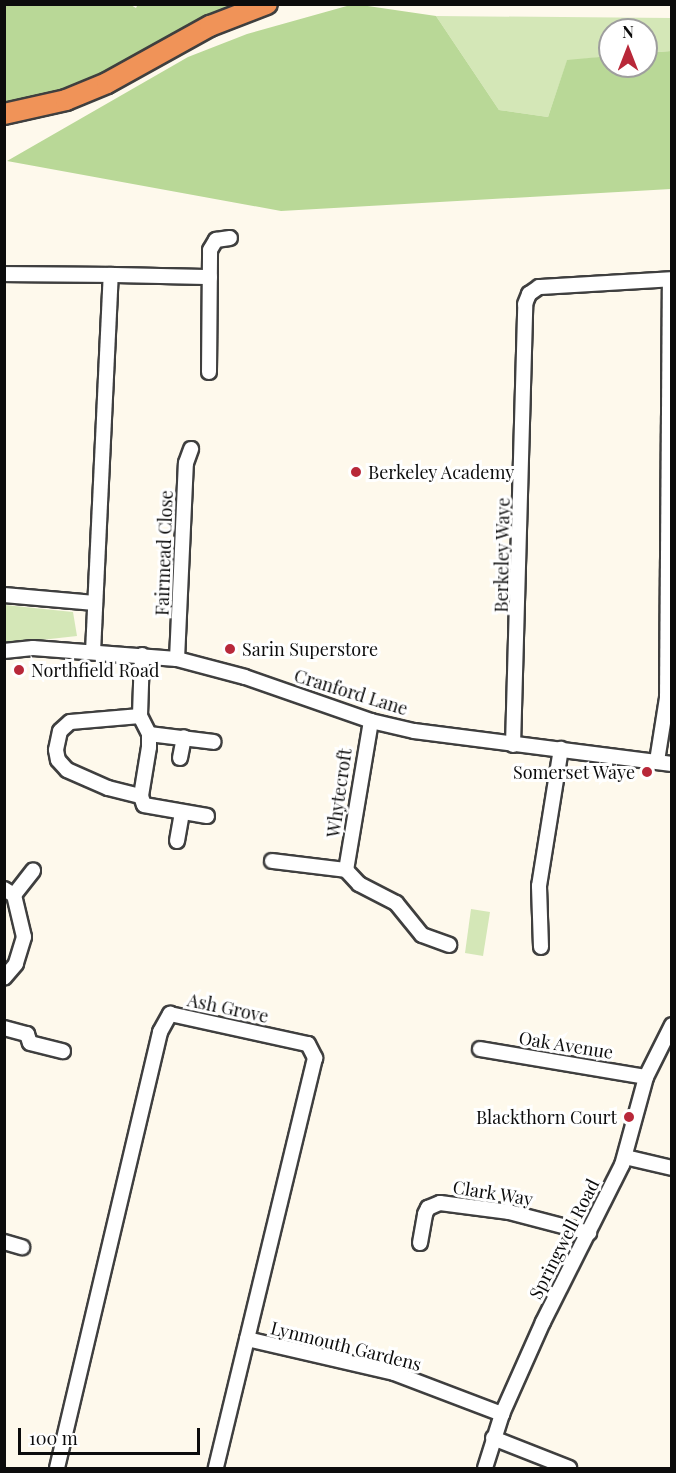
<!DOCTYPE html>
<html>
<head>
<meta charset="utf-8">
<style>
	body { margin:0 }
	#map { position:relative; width:676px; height:1473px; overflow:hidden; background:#fef9ec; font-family:"Playfair Display",serif }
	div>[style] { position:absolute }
	.green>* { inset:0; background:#d4e7b7 }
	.forest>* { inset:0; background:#b9d897 }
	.roads { filter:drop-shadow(2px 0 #3f3f3f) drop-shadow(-2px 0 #3f3f3f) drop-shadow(0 2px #3f3f3f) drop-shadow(0 -2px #3f3f3f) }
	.minor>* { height:14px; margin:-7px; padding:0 7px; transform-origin:7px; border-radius:7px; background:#fff }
	.highway>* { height:20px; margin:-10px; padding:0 10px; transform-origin:10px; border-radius:10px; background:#f09358 }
	.dots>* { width:16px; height:16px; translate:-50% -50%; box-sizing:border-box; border:3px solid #fff; border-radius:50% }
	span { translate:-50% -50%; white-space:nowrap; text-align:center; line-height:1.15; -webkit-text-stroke:6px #fff; paint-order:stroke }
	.poi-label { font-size:18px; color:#0c0c0c }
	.left { translate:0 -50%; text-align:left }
	.right { translate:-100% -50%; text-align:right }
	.street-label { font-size:18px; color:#0c0c0c }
	.frame { position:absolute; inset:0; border:6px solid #0c0c0c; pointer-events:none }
	.north { position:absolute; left:598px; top:18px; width:60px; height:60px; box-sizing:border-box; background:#fff; border:2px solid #9e9e9e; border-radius:50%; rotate:0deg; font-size:16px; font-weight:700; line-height:24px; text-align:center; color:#0c0c0c }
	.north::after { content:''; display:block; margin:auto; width:21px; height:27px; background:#b82839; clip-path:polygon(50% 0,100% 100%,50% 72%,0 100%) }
	.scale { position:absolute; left:18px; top:1428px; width:182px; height:27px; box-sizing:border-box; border:3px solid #0c0c0c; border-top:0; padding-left:8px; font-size:18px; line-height:21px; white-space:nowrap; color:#0c0c0c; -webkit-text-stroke:4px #fff; paint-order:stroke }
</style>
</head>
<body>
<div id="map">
	<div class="green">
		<div style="clip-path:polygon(436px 16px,671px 18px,671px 51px,646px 53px,646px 30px,610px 30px,610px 56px,567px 61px,548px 117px,499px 110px)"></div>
		<div style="clip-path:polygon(5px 605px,73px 612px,77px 636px,5px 644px)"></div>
		<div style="clip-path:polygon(471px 909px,490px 912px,483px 956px,465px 953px)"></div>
	</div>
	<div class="forest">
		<div style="clip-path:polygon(129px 4px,136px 8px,138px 4px,243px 5px,83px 86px,5px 107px,5px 5px)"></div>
		<div style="clip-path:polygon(354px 4px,436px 16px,499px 110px,548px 117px,567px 60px,610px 56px,610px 66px,646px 66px,646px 53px,671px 51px,671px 189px,281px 211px,7px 161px,188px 57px,247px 34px)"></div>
	</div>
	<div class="roads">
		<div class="minor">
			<div style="left:4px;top:274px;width:107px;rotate:0.5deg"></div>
			<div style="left:209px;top:372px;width:122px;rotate:-89.5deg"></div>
			<div style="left:210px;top:250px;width:12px;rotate:-59deg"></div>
			<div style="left:216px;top:240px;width:14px;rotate:-8deg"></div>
			<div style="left:4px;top:595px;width:91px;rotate:5deg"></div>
			<div style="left:4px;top:651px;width:29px;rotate:-6deg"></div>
			<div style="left:33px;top:648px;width:144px;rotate:4.4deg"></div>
			<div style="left:177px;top:659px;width:70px;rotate:14.8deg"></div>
			<div style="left:245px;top:677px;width:133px;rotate:19.2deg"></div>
			<div style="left:371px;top:721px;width:44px;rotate:13.1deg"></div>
			<div style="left:414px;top:731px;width:260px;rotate:7.3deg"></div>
			<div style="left:93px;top:652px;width:377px;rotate:-87.3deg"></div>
			<div style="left:111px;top:275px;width:99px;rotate:1.2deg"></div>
			<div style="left:142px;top:655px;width:61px;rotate:91.9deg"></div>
			<div style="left:140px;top:716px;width:20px;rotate:63deg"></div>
			<div style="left:149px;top:734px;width:13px;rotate:90deg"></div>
			<div style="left:149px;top:747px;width:50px;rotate:99.3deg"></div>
			<div style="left:141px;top:796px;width:9px;rotate:72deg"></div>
			<div style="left:144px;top:805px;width:64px;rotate:9.9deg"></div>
			<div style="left:177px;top:659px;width:196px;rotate:-87.4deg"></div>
			<div style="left:186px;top:463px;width:15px;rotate:-70deg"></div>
			<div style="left:140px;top:716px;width:70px;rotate:175.1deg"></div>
			<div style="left:70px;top:722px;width:13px;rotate:138deg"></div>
			<div style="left:60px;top:731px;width:19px;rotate:102deg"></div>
			<div style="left:56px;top:750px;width:10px;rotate:79deg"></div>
			<div style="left:58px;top:760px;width:13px;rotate:48deg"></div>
			<div style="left:67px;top:770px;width:45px;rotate:23.7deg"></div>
			<div style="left:108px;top:788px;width:34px;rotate:14deg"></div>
			<div style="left:371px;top:721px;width:151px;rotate:99.5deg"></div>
			<div style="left:346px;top:870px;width:19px;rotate:47deg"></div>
			<div style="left:359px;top:884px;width:42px;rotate:27.2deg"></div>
			<div style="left:396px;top:903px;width:41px;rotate:50.9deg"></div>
			<div style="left:422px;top:935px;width:29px;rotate:20deg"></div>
			<div style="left:149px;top:734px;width:65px;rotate:7deg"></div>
			<div style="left:513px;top:745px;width:441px;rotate:-88.4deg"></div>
			<div style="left:525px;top:304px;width:11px;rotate:-68deg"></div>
			<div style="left:529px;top:294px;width:12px;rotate:-35deg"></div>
			<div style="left:539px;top:287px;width:133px;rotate:-3.4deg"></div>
			<div style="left:180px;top:758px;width:21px;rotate:-79deg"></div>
			<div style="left:657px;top:761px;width:64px;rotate:-81deg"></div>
			<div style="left:667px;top:698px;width:418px;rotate:-89.6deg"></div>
			<div style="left:177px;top:841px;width:29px;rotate:-80deg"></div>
			<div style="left:272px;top:861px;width:75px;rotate:6.9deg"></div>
			<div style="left:4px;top:889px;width:12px;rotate:31deg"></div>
			<div style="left:14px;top:895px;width:43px;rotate:76.6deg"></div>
			<div style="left:24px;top:937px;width:28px;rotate:107deg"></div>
			<div style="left:16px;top:964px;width:18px;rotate:131deg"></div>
			<div style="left:14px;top:895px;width:31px;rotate:-52deg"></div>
			<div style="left:541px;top:947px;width:61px;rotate:-91.9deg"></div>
			<div style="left:539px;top:886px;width:139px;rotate:-80.9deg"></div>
			<div style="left:4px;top:1028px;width:24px;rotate:15deg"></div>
			<div style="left:27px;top:1034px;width:9px;rotate:72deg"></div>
			<div style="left:30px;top:1043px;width:34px;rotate:14deg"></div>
			<div style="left:480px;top:1049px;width:168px;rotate:9.6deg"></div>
			<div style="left:625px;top:1157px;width:48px;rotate:13.2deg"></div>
			<div style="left:4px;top:1242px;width:19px;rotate:16deg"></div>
			<div style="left:420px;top:1243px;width:29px;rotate:-80deg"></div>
			<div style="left:425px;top:1214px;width:7px;rotate:-63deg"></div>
			<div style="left:428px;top:1208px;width:13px;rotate:-23deg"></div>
			<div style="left:440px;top:1203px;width:70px;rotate:7.4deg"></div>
			<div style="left:509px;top:1212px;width:83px;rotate:14.7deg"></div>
			<div style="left:247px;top:1339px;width:151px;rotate:13deg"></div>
			<div style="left:394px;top:1373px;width:116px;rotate:20.8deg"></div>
			<div style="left:493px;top:1438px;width:82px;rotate:21.5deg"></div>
			<div style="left:57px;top:1468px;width:448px;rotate:-76.7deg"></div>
			<div style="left:160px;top:1032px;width:21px;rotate:-61deg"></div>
			<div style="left:170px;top:1014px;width:141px;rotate:12.3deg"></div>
			<div style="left:308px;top:1044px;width:16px;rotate:63deg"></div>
			<div style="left:315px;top:1058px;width:422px;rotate:103.6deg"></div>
			<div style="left:485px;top:1468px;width:57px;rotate:-72.5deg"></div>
			<div style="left:502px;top:1414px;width:101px;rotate:-66deg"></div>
			<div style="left:543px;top:1322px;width:176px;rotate:-63.3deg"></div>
			<div style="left:622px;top:1165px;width:91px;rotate:-74.7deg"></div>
			<div style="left:646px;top:1077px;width:58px;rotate:-63.4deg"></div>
		</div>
		<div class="highway">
			<div style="left:4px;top:114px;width:64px;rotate:-12.7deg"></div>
			<div style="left:66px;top:100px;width:44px;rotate:-22.5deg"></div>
			<div style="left:107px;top:83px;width:118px;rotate:-29deg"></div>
			<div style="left:210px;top:26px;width:61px;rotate:-21.1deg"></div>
		</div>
	</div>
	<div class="dots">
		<div style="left:356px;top:472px;background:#b82839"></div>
		<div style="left:230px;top:649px;background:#b82839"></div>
		<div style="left:19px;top:670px;background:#b82839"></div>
		<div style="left:647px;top:772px;background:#b82839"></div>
		<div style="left:629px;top:1117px;background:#b82839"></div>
	</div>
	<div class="poi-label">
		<span class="left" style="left:368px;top:472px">Berkeley Academy</span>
		<span class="left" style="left:242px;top:649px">Sarin Superstore</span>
		<span class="left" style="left:31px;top:670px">Northfield Road</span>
		<span class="right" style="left:635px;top:772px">Somerset Waye</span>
		<span class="right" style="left:617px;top:1117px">Blackthorn Court</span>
	</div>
	<div class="street-label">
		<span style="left:164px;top:553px;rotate:-88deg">Fairmead Close</span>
		<span style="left:502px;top:555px;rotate:-89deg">Berkeley Waye</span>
		<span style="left:351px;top:692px;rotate:17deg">Cranford Lane</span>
		<span style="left:339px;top:793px;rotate:-82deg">Whytecroft</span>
		<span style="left:228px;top:1008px;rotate:12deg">Ash Grove</span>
		<span style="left:566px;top:1045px;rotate:9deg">Oak Avenue</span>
		<span style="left:493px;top:1193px;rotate:9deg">Clark Way</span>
		<span style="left:564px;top:1239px;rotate:-63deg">Springwell Road</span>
		<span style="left:346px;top:1346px;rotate:14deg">Lynmouth Gardens</span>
	</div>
	<div class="frame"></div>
	<div class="north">N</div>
	<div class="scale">100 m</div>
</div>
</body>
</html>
